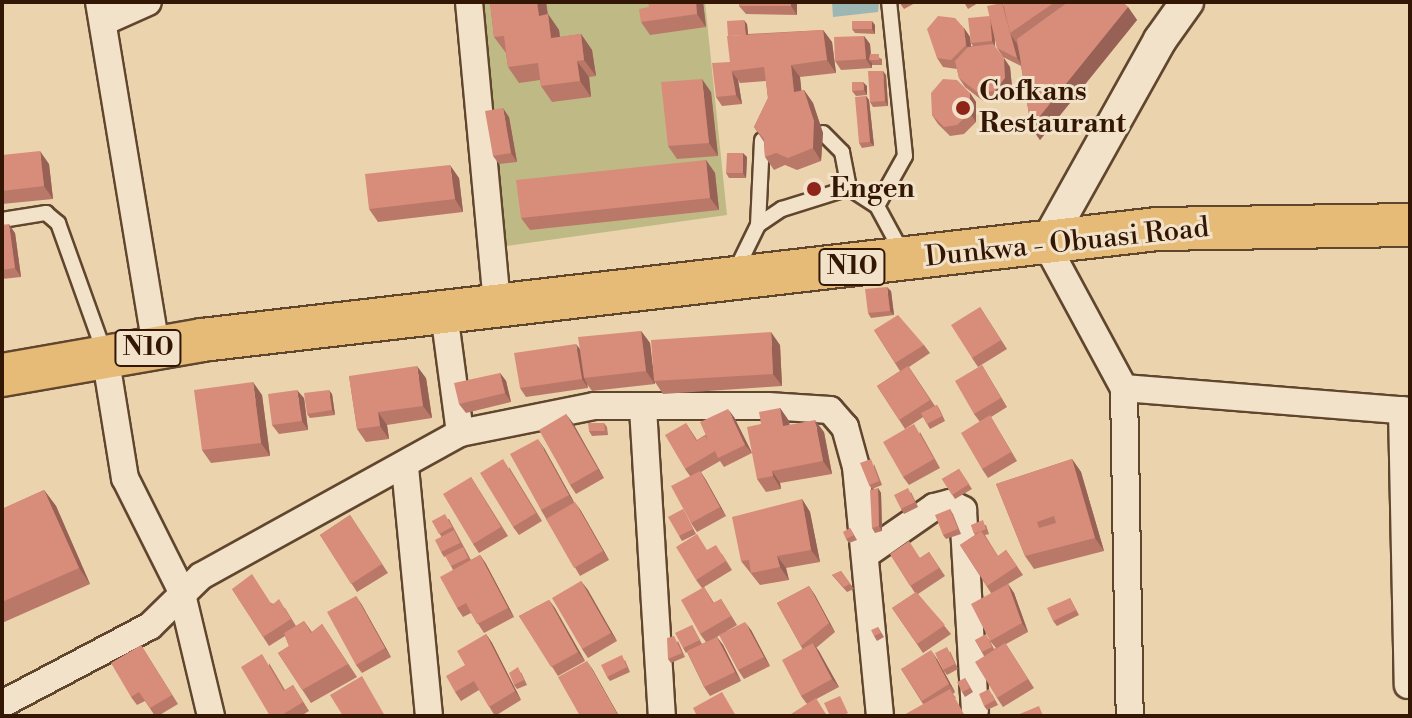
<!DOCTYPE html>
<html>
<head>
<meta charset="utf-8">
<style>
	body { margin:0 }
	#map { position:relative; width:1412px; height:718px; overflow:hidden; background:#ebd3ae; font-family:"Libre Bodoni",serif }
	div>[style] { position:absolute }
	.green>* { inset:0; background:#bfba85 }
	.water>* { inset:0; background:#9bb6b3 }
	.roads { filter:drop-shadow(2px 0 #61462e) drop-shadow(-2px 0 #61462e) drop-shadow(0 2px #61462e) drop-shadow(0 -2px #61462e) }
	.service>* { height:14px; margin:-7px; padding:0 7px; transform-origin:7px; border-radius:7px; background:#f2e2ca }
	.minor>* { height:26px; margin:-13px; padding:0 13px; transform-origin:13px; border-radius:13px; background:#f2e2ca }
	.tertiary>* { height:32px; margin:-16px; padding:0 16px; transform-origin:16px; border-radius:16px; background:#f2e2ca }
	.primary>* { height:42px; margin:-21px; padding:0 21px; transform-origin:21px; border-radius:21px; background:#e6ba77 }
	.wall>* { inset:0; background:#ba7869 }
	.shaded-wall>* { inset:0; background:#976255 }
	.building>* { inset:0; background:#d88c7a }
	.dots>* { width:22px; height:22px; translate:-50% -50%; box-sizing:border-box; border:4px solid #f2e2ca; border-radius:50% }
	span { translate:-50% -50%; white-space:nowrap; text-align:center; line-height:1.15; -webkit-text-stroke:6px #f2e2ca; paint-order:stroke }
	.shield-label span { padding:2px 6px; background:#f2e2ca; border:2px solid; border-radius:6px; -webkit-text-stroke-width:0 }
	.shield-label { font-size:26px; color:#331704; font-weight:700 }
	.poi-label { font-size:28px; color:#331704; font-weight:700 }
	.left { translate:0 -50%; text-align:left }
	.street-label { font-size:28px; color:#331704 }
	.frame { position:absolute; inset:0; border:4px solid #331704; pointer-events:none }
</style>
</head>
<body>
<div id="map">
	<div class="green">
		<div style="clip-path:polygon(474px 2px,705px 2px,727px 215px,500px 247px)"></div>
	</div>
	<div class="water">
		<div style="clip-path:polygon(832px 2px,879px 2px,878px 12px,833px 17px)"></div>
	</div>
	<div class="roads">
		<div class="service">
			<div style="left:823px;top:133px;width:27px;rotate:45deg"></div>
			<div style="left:842px;top:152px;width:37px;rotate:79deg"></div>
			<div style="left:877px;top:206px;width:57px;rotate:-60.8deg"></div>
			<div style="left:905px;top:156px;width:155px;rotate:-95.9deg"></div>
			<div style="left:2px;top:220px;width:45px;rotate:-9deg"></div>
			<div style="left:46px;top:213px;width:16px;rotate:40deg"></div>
			<div style="left:58px;top:223px;width:139px;rotate:70.3deg"></div>
			<div style="left:758px;top:225px;width:85px;rotate:-87.3deg"></div>
			<div style="left:735px;top:272px;width:52px;rotate:-63.9deg"></div>
			<div style="left:758px;top:225px;width:29px;rotate:-34deg"></div>
			<div style="left:782px;top:209px;width:70px;rotate:-17.4deg"></div>
			<div style="left:849px;top:188px;width:33px;rotate:33deg"></div>
			<div style="left:877px;top:206px;width:55px;rotate:61.6deg"></div>
		</div>
		<div class="minor">
			<div style="left:99px;top:2px;width:350px;rotate:80.6deg"></div>
			<div style="left:469px;top:2px;width:304px;rotate:84.7deg"></div>
			<div style="left:103px;top:22px;width:49px;rotate:-24deg"></div>
			<div style="left:1046px;top:244px;width:164px;rotate:61.6deg"></div>
			<div style="left:1124px;top:388px;width:328px;rotate:89deg"></div>
			<div style="left:444px;top:313px;width:121px;rotate:82.4deg"></div>
			<div style="left:105px;top:355px;width:125px;rotate:80.8deg"></div>
			<div style="left:125px;top:478px;width:125px;rotate:63.4deg"></div>
			<div style="left:181px;top:590px;width:130px;rotate:76.6deg"></div>
			<div style="left:1124px;top:388px;width:287px;rotate:4.6deg"></div>
			<div style="left:643px;top:408px;width:309px;rotate:86.5deg"></div>
			<div style="left:1402px;top:410px;width:275px;rotate:88.8deg"></div>
			<div style="left:405px;top:467px;width:250px;rotate:84.5deg"></div>
			<div style="left:865px;top:555px;width:84px;rotate:-34.8deg"></div>
			<div style="left:934px;top:507px;width:16px;rotate:-14deg"></div>
			<div style="left:950px;top:503px;width:15px;rotate:28deg"></div>
			<div style="left:963px;top:510px;width:201px;rotate:86.6deg"></div>
			<div style="left:2px;top:704px;width:167px;rotate:-27.8deg"></div>
			<div style="left:150px;top:626px;width:71px;rotate:-44.4deg"></div>
			<div style="left:201px;top:576px;width:296px;rotate:-28.9deg"></div>
			<div style="left:460px;top:433px;width:137px;rotate:-11.4deg"></div>
			<div style="left:594px;top:406px;width:174px"></div>
			<div style="left:768px;top:406px;width:62px;rotate:3.7deg"></div>
			<div style="left:830px;top:410px;width:23px;rotate:49deg"></div>
			<div style="left:845px;top:427px;width:41px;rotate:74.6deg"></div>
			<div style="left:856px;top:467px;width:250px;rotate:84.5deg"></div>
		</div>
		<div class="tertiary">
			<div style="left:1046px;top:244px;width:234px;rotate:-60.8deg"></div>
			<div style="left:1160px;top:40px;width:47px;rotate:-54.6deg"></div>
		</div>
		<div class="primary">
			<div style="left:2px;top:375px;width:203px;rotate:-9.9deg"></div>
			<div style="left:202px;top:340px;width:961px;rotate:-6.63deg"></div>
			<div style="left:1157px;top:229px;width:253px;rotate:-0.9deg"></div>
		</div>
	</div>
	<div class="wall">
		<div style="clip-path:polygon(490px 2px,546px 2px,548px 14px,559px 30px,560px 37px,581px 34px,592px 50px,596px 76px,589px 77px,591px 97px,552px 102px,541px 86px,540px 80px,519px 83px,508px 67px,506px 53px,494px 37px)"></div>
		<div style="clip-path:polygon(703px 2px,706px 27px,650px 35px,641px 22px,649px 7px)"></div>
		<div style="clip-path:polygon(797px 2px,797px 15px,746px 14px,739px 6px)"></div>
		<div style="clip-path:polygon(899px 2px,917px 2px,904px 9px)"></div>
		<div style="clip-path:polygon(964px 2px,978px 2px,978px 3px,968px 9px)"></div>
		<div style="clip-path:polygon(1003px 2px,1122px 2px,1128px 7px,1137px 20px,1040px 140px,1031px 127px,1021px 66px,1003px 57px,997px 48px,995px 37px,995px 46px,994px 46px,1010px 67px,1012px 87px,1002px 100px,983px 101px,965px 87px,959px 78px,957px 69px,943px 67px,937px 58px,964px 28px,970px 37px,971px 46px,973px 46px,971px 43px,990px 16px,1002px 3px,1004px 6px)"></div>
		<div style="clip-path:polygon(747px 24px,748px 34px,823px 30px,832px 42px,836px 73px,800px 77px,801px 91px,804px 90px,813px 103px,823px 133px,821px 161px,797px 170px,785px 165px,774px 170px,765px 157px,764px 142px,754px 127px,768px 98px,766px 81px,740px 83px,738px 80px,742px 104px,722px 106px,716px 97px)"></div>
		<div style="clip-path:polygon(875px 25px,875px 34px,855px 33px,852px 29px)"></div>
		<div style="clip-path:polygon(864px 36px,870px 44px,871px 54px,882px 59px,882px 65px,872px 65px,872px 63px,872px 68px,841px 70px,835px 61px)"></div>
		<div style="clip-path:polygon(886px 75px,888px 106px,873px 107px,870px 102px)"></div>
		<div style="clip-path:polygon(867px 86px,867px 95px,856px 96px,852px 91px)"></div>
		<div style="clip-path:polygon(711px 92px,718px 156px,677px 159px,668px 146px)"></div>
		<div style="clip-path:polygon(970px 93px,976px 102px,976px 122px,964px 134px,950px 136px,938px 124px,932px 115px)"></div>
		<div style="clip-path:polygon(866px 96px,869px 100px,874px 146px,862px 148px,859px 143px)"></div>
		<div style="clip-path:polygon(509px 117px,517px 162px,499px 164px,493px 156px)"></div>
		<div style="clip-path:polygon(2px 155px,49px 164px,53px 199px,2px 204px)"></div>
		<div style="clip-path:polygon(747px 157px,746px 178px,729px 178px,726px 173px)"></div>
		<div style="clip-path:polygon(706px 160px,715px 173px,719px 210px,530px 230px,521px 218px)"></div>
		<div style="clip-path:polygon(459px 178px,463px 212px,378px 222px,369px 209px)"></div>
		<div style="clip-path:polygon(2px 225px,15px 233px,21px 277px,2px 279px)"></div>
		<div style="clip-path:polygon(891px 291px,894px 315px,871px 318px,868px 313px)"></div>
		<div style="clip-path:polygon(980px 307px,1007px 349px,978px 367px,972px 358px)"></div>
		<div style="clip-path:polygon(874px 330px,924px 345px,930px 353px,909px 367px,935px 406px,937px 405px,940px 410px,945px 421px,930px 429px,923px 417px,905px 429px,877px 386px,900px 371px)"></div>
		<div style="clip-path:polygon(641px 331px,650px 343px,653px 372px,780px 345px,782px 386px,663px 394px,655px 382px,655px 384px,592px 391px,587px 384px,588px 388px,526px 397px,520px 388px,580px 349px)"></div>
		<div style="clip-path:polygon(982px 365px,1007px 407px,991px 417px,1017px 461px,988px 478px,982px 469px,980px 422px,974px 414px)"></div>
		<div style="clip-path:polygon(500px 373px,506px 381px,511px 402px,466px 413px,459px 404px)"></div>
		<div style="clip-path:polygon(349px 376px,426px 378px,432px 418px,387px 425px,389px 439px,366px 442px,357px 429px)"></div>
		<div style="clip-path:polygon(332px 394px,335px 415px,310px 418px,307px 414px)"></div>
		<div style="clip-path:polygon(262px 395px,270px 456px,211px 463px,202px 450px)"></div>
		<div style="clip-path:polygon(304px 398px,308px 430px,279px 434px,272px 425px)"></div>
		<div style="clip-path:polygon(780px 408px,789px 421px,789px 425px,824px 432px,832px 474px,780px 483px,781px 489px,766px 492px,757px 479px,761px 424px)"></div>
		<div style="clip-path:polygon(566px 414px,604px 478px,576px 494px,570px 485px)"></div>
		<div style="clip-path:polygon(734px 417px,752px 453px,724px 467px,720px 461px,701px 472px,726px 516px,697px 532px,691px 523px,690px 476px,685px 469px,686px 423px,697px 440px)"></div>
		<div style="clip-path:polygon(604px 423px,607px 427px,608px 435px,592px 436px,589px 431px)"></div>
		<div style="clip-path:polygon(920px 432px,940px 468px,909px 485px,903px 477px)"></div>
		<div style="clip-path:polygon(544px 448px,574px 502px,581px 511px,609px 560px,580px 576px,541px 510px)"></div>
		<div style="clip-path:polygon(1072px 459px,1081px 472px,1104px 551px,1034px 569px,1025px 556px,996px 484px)"></div>
		<div style="clip-path:polygon(874px 464px,882px 485px,872px 489px,869px 485px)"></div>
		<div style="clip-path:polygon(509px 467px,542px 521px,519px 535px,513px 527px)"></div>
		<div style="clip-path:polygon(959px 469px,972px 489px,955px 499px,942px 479px)"></div>
		<div style="clip-path:polygon(471px 477px,508px 536px,479px 553px,473px 544px)"></div>
		<div style="clip-path:polygon(878px 488px,881px 493px,882px 531px,875px 533px,872px 528px)"></div>
		<div style="clip-path:polygon(44px 490px,56px 506px,90px 584px,2px 623px,2px 509px)"></div>
		<div style="clip-path:polygon(911px 492px,918px 507px,904px 514px,901px 509px)"></div>
		<div style="clip-path:polygon(802px 499px,810px 512px,820px 562px,786px 568px,789px 580px,760px 585px,741px 561px)"></div>
		<div style="clip-path:polygon(683px 509px,696px 534px,682px 541px,679px 536px)"></div>
		<div style="clip-path:polygon(950px 509px,953px 514px,961px 534px,946px 539px,943px 535px)"></div>
		<div style="clip-path:polygon(350px 515px,388px 573px,357px 592px,320px 535px)"></div>
		<div style="clip-path:polygon(449px 519px,471px 560px,480px 555px,486px 564px,514px 617px,484px 633px,471px 613px,463px 617px,457px 608px,453px 570px,446px 556px,444px 557px,441px 552px,441px 536px,432px 521px)"></div>
		<div style="clip-path:polygon(971px 525px,986px 525px,989px 534px,985px 535px,998px 556px,1006px 550px,1023px 575px,1008px 584px,1014px 593px,1028px 632px,1006px 644px,1034px 688px,1003px 707px,997px 698px,984px 656px,975px 640px,989px 639px,994px 649px,996px 648px,990px 641px,991px 593px,960px 545px,975px 535px)"></div>
		<div style="clip-path:polygon(850px 528px,857px 540px,849px 543px,846px 539px)"></div>
		<div style="clip-path:polygon(929px 552px,945px 576px,918px 594px,951px 634px,923px 653px,892px 608px,915px 593px,890px 554px,920px 558px)"></div>
		<div style="clip-path:polygon(722px 554px,732px 570px,704px 587px,714px 603px,721px 599px,737px 625px,727px 631px,751px 630px,770px 666px,744px 679px,738px 670px,720px 635px,717px 637px,723px 645px,741px 681px,710px 696px,704px 687px,687px 652px,686px 653px,683px 648px,692px 625px,702px 644px,706px 642px,700px 634px,702px 588px,696px 580px)"></div>
		<div style="clip-path:polygon(841px 571px,854px 589px,847px 592px,832px 575px)"></div>
		<div style="clip-path:polygon(581px 581px,617px 641px,588px 658px,582px 649px)"></div>
		<div style="clip-path:polygon(809px 586px,835px 632px,816px 648px,839px 687px,807px 704px,801px 696px,802px 648px,777px 603px)"></div>
		<div style="clip-path:polygon(232px 589px,285px 608px,296px 626px,304px 621px,312px 632px,322px 624px,357px 677px,311px 703px,278px 653px,289px 646px,285px 636px,269px 646px)"></div>
		<div style="clip-path:polygon(356px 596px,391px 657px,362px 673px,356px 665px)"></div>
		<div style="clip-path:polygon(1070px 598px,1079px 615px,1057px 626px,1053px 621px)"></div>
		<div style="clip-path:polygon(549px 600px,585px 661px,558px 676px,519px 616px)"></div>
		<div style="clip-path:polygon(878px 627px,884px 637px,877px 641px,874px 636px)"></div>
		<div style="clip-path:polygon(486px 634px,492px 643px,521px 700px,495px 716px,479px 690px,461px 701px,455px 692px,465px 665px)"></div>
		<div style="clip-path:polygon(678px 641px,685px 657px,671px 663px,668px 659px)"></div>
		<div style="clip-path:polygon(141px 645px,178px 704px,158px 716px,155px 716px,145px 701px,137px 705px,131px 697px)"></div>
		<div style="clip-path:polygon(950px 651px,958px 669px,947px 675px,943px 670px)"></div>
		<div style="clip-path:polygon(937px 659px,955px 692px,953px 694px,956px 698px,923px 704px,901px 669px)"></div>
		<div style="clip-path:polygon(625px 660px,630px 672px,610px 681px,607px 677px)"></div>
		<div style="clip-path:polygon(269px 663px,285px 690px,293px 685px,309px 711px,301px 716px,270px 716px)"></div>
		<div style="clip-path:polygon(521px 672px,527px 685px,517px 689px,514px 685px)"></div>
		<div style="clip-path:polygon(965px 678px,973px 692px,965px 697px,962px 692px)"></div>
		<div style="clip-path:polygon(992px 694px,998px 705px,987px 710px,984px 706px)"></div>
	</div>
	<div class="shaded-wall">
		<div style="clip-path:polygon(537px 2px,546px 2px,550px 32px,539px 16px)"></div>
		<div style="clip-path:polygon(696px 2px,703px 2px,706px 27px,697px 14px)"></div>
		<div style="clip-path:polygon(791px 2px,797px 2px,797px 15px,791px 6px)"></div>
		<div style="clip-path:polygon(1128px 7px,1137px 20px,1040px 140px,1031px 127px)"></div>
		<div style="clip-path:polygon(548px 14px,559px 30px,562px 54px,551px 38px)"></div>
		<div style="clip-path:polygon(990px 16px,993px 21px,995px 46px,992px 41px)"></div>
		<div style="clip-path:polygon(744px 20px,747px 24px,749px 43px,746px 38px)"></div>
		<div style="clip-path:polygon(872px 21px,875px 25px,875px 34px,872px 29px)"></div>
		<div style="clip-path:polygon(964px 28px,970px 37px,972px 54px,966px 45px)"></div>
		<div style="clip-path:polygon(823px 30px,832px 42px,836px 73px,827px 60px)"></div>
		<div style="clip-path:polygon(581px 34px,592px 50px,596px 76px,584px 60px)"></div>
		<div style="clip-path:polygon(1011px 35px,1017px 44px,1023px 67px,1017px 58px)"></div>
		<div style="clip-path:polygon(864px 36px,870px 44px,871px 60px,869px 60px,872px 63px,872px 68px,866px 59px)"></div>
		<div style="clip-path:polygon(1004px 58px,1010px 67px,1012px 87px,1002px 100px,995px 91px)"></div>
		<div style="clip-path:polygon(577px 61px,589px 77px,591px 97px,580px 81px)"></div>
		<div style="clip-path:polygon(791px 65px,800px 77px,803px 105px,794px 92px)"></div>
		<div style="clip-path:polygon(883px 71px,886px 75px,888px 106px,885px 101px)"></div>
		<div style="clip-path:polygon(732px 72px,738px 80px,742px 104px,736px 95px)"></div>
		<div style="clip-path:polygon(702px 79px,711px 92px,718px 156px,709px 143px)"></div>
		<div style="clip-path:polygon(863px 82px,867px 86px,867px 95px,864px 90px)"></div>
		<div style="clip-path:polygon(804px 90px,813px 103px,823px 133px,821px 161px,813px 148px)"></div>
		<div style="clip-path:polygon(970px 93px,976px 102px,976px 122px,970px 113px)"></div>
		<div style="clip-path:polygon(866px 96px,869px 100px,874px 146px,870px 142px)"></div>
		<div style="clip-path:polygon(503px 108px,509px 117px,517px 162px,511px 153px)"></div>
		<div style="clip-path:polygon(40px 151px,49px 164px,53px 199px,44px 186px)"></div>
		<div style="clip-path:polygon(743px 153px,747px 157px,746px 178px,743px 173px)"></div>
		<div style="clip-path:polygon(706px 160px,715px 173px,719px 210px,710px 198px)"></div>
		<div style="clip-path:polygon(450px 165px,459px 178px,463px 212px,455px 199px)"></div>
		<div style="clip-path:polygon(9px 224px,15px 233px,21px 277px,15px 268px)"></div>
		<div style="clip-path:polygon(887px 287px,891px 291px,894px 315px,890px 311px)"></div>
		<div style="clip-path:polygon(641px 331px,650px 343px,655px 384px,646px 371px)"></div>
		<div style="clip-path:polygon(771px 332px,780px 345px,782px 386px,773px 374px)"></div>
		<div style="clip-path:polygon(576px 344px,583px 353px,584px 378px,587px 384px,588px 388px,582px 379px)"></div>
		<div style="clip-path:polygon(417px 366px,426px 378px,432px 418px,423px 406px)"></div>
		<div style="clip-path:polygon(500px 373px,506px 381px,511px 402px,505px 393px)"></div>
		<div style="clip-path:polygon(253px 382px,262px 395px,270px 456px,261px 443px)"></div>
		<div style="clip-path:polygon(297px 390px,304px 398px,308px 430px,302px 421px)"></div>
		<div style="clip-path:polygon(329px 390px,332px 394px,335px 415px,332px 410px)"></div>
		<div style="clip-path:polygon(780px 408px,789px 421px,792px 439px,783px 426px)"></div>
		<div style="clip-path:polygon(728px 409px,734px 417px,752px 453px,745px 445px)"></div>
		<div style="clip-path:polygon(378px 412px,387px 425px,389px 439px,380px 426px)"></div>
		<div style="clip-path:polygon(566px 414px,573px 423px,604px 478px,598px 469px)"></div>
		<div style="clip-path:polygon(815px 420px,824px 432px,832px 474px,823px 461px)"></div>
		<div style="clip-path:polygon(538px 439px,544px 448px,575px 504px,569px 495px)"></div>
		<div style="clip-path:polygon(1072px 459px,1081px 472px,1104px 551px,1095px 538px)"></div>
		<div style="clip-path:polygon(700px 471px,706px 480px,726px 516px,720px 507px)"></div>
		<div style="clip-path:polygon(772px 471px,780px 483px,781px 489px,773px 476px)"></div>
		<div style="clip-path:polygon(878px 488px,881px 493px,882px 531px,879px 526px)"></div>
		<div style="clip-path:polygon(44px 490px,56px 506px,90px 584px,79px 568px)"></div>
		<div style="clip-path:polygon(802px 499px,810px 512px,820px 562px,811px 550px)"></div>
		<div style="clip-path:polygon(575px 502px,581px 511px,609px 560px,603px 551px)"></div>
		<div style="clip-path:polygon(480px 555px,486px 564px,514px 617px,508px 608px)"></div>
		<div style="clip-path:polygon(777px 556px,786px 568px,789px 580px,780px 567px)"></div>
		<div style="clip-path:polygon(581px 581px,588px 590px,617px 641px,611px 633px)"></div>
		<div style="clip-path:polygon(1008px 584px,1014px 593px,1028px 632px,1022px 623px)"></div>
		<div style="clip-path:polygon(809px 586px,815px 595px,835px 632px,829px 623px)"></div>
		<div style="clip-path:polygon(356px 596px,362px 605px,391px 657px,385px 648px)"></div>
		<div style="clip-path:polygon(549px 600px,555px 608px,585px 661px,578px 652px)"></div>
		<div style="clip-path:polygon(745px 622px,751px 630px,770px 666px,764px 657px)"></div>
		<div style="clip-path:polygon(486px 634px,492px 643px,521px 700px,515px 691px)"></div>
		<div style="clip-path:polygon(717px 637px,723px 645px,741px 681px,735px 672px)"></div>
		<div style="clip-path:polygon(813px 643px,819px 651px,839px 687px,832px 679px)"></div>
		<div style="clip-path:polygon(931px 650px,937px 659px,955px 692px,949px 684px)"></div>
		<div style="clip-path:polygon(587px 661px,593px 670px,619px 716px,618px 716px)"></div>
	</div>
	<div class="building">
		<div style="clip-path:polygon(490px 2px,537px 2px,539px 16px,548px 14px,551px 38px,581px 34px,584px 60px,577px 61px,580px 81px,541px 86px,538px 63px,508px 67px,504px 36px,494px 37px)"></div>
		<div style="clip-path:polygon(648px 2px,696px 2px,697px 14px,641px 22px,639px 9px,649px 7px)"></div>
		<div style="clip-path:polygon(739px 2px,791px 2px,791px 6px,739px 6px)"></div>
		<div style="clip-path:polygon(1003px 2px,1055px 2px,1010px 33px)"></div>
		<div style="clip-path:polygon(1068px 2px,1122px 2px,1128px 7px,1031px 127px,1017px 39px)"></div>
		<div style="clip-path:polygon(1002px 3px,1010px 33px,1017px 58px,997px 48px,987px 6px)"></div>
		<div style="clip-path:polygon(938px 16px,955px 18px,964px 28px,966px 45px,951px 60px,937px 58px,927px 29px)"></div>
		<div style="clip-path:polygon(990px 16px,992px 41px,971px 43px,968px 18px)"></div>
		<div style="clip-path:polygon(744px 20px,746px 35px,728px 36px,727px 21px)"></div>
		<div style="clip-path:polygon(852px 21px,872px 21px,872px 29px,852px 29px)"></div>
		<div style="clip-path:polygon(823px 30px,827px 60px,791px 65px,794px 92px,804px 90px,814px 121px,813px 148px,788px 158px,776px 153px,765px 157px,764px 139px,754px 127px,768px 98px,764px 67px,731px 71px,727px 36px)"></div>
		<div style="clip-path:polygon(864px 36px,866px 59px,835px 61px,834px 37px)"></div>
		<div style="clip-path:polygon(993px 44px,1004px 58px,1005px 78px,995px 91px,977px 92px,959px 78px,955px 61px,968px 47px)"></div>
		<div style="clip-path:polygon(870px 54px,879px 54px,879px 60px,869px 60px)"></div>
		<div style="clip-path:polygon(730px 62px,736px 95px,716px 97px,712px 63px)"></div>
		<div style="clip-path:polygon(868px 71px,883px 71px,885px 101px,870px 102px)"></div>
		<div style="clip-path:polygon(702px 79px,709px 143px,668px 146px,661px 82px)"></div>
		<div style="clip-path:polygon(943px 79px,957px 80px,970px 93px,970px 113px,957px 125px,944px 127px,932px 115px,931px 93px)"></div>
		<div style="clip-path:polygon(852px 82px,863px 82px,864px 90px,852px 91px)"></div>
		<div style="clip-path:polygon(866px 96px,870px 142px,859px 143px,855px 97px)"></div>
		<div style="clip-path:polygon(503px 108px,511px 153px,493px 156px,485px 111px)"></div>
		<div style="clip-path:polygon(40px 151px,44px 186px,2px 191px,2px 155px)"></div>
		<div style="clip-path:polygon(727px 153px,743px 153px,743px 173px,726px 173px)"></div>
		<div style="clip-path:polygon(706px 160px,710px 198px,521px 218px,516px 180px)"></div>
		<div style="clip-path:polygon(450px 165px,455px 199px,369px 209px,365px 174px)"></div>
		<div style="clip-path:polygon(9px 224px,15px 268px,2px 270px,2px 225px)"></div>
		<div style="clip-path:polygon(887px 287px,890px 311px,868px 313px,865px 289px)"></div>
		<div style="clip-path:polygon(980px 307px,1001px 340px,972px 358px,951px 325px)"></div>
		<div style="clip-path:polygon(898px 315px,924px 345px,895px 363px,874px 330px)"></div>
		<div style="clip-path:polygon(641px 331px,646px 371px,584px 378px,578px 337px)"></div>
		<div style="clip-path:polygon(771px 332px,773px 374px,654px 381px,651px 340px)"></div>
		<div style="clip-path:polygon(576px 344px,582px 379px,520px 388px,514px 353px)"></div>
		<div style="clip-path:polygon(982px 365px,1001px 398px,974px 414px,955px 381px)"></div>
		<div style="clip-path:polygon(417px 366px,423px 406px,378px 412px,380px 426px,357px 429px,349px 376px)"></div>
		<div style="clip-path:polygon(908px 366px,930px 400px,899px 420px,877px 386px)"></div>
		<div style="clip-path:polygon(500px 373px,505px 393px,459px 404px,454px 383px)"></div>
		<div style="clip-path:polygon(253px 382px,261px 443px,202px 450px,194px 390px)"></div>
		<div style="clip-path:polygon(297px 390px,302px 421px,272px 425px,268px 394px)"></div>
		<div style="clip-path:polygon(329px 390px,332px 410px,307px 414px,304px 393px)"></div>
		<div style="clip-path:polygon(937px 405px,942px 416px,927px 424px,921px 413px)"></div>
		<div style="clip-path:polygon(780px 408px,783px 426px,815px 420px,823px 461px,772px 471px,773px 476px,757px 479px,747px 427px,761px 424px,759px 412px)"></div>
		<div style="clip-path:polygon(728px 409px,745px 445px,718px 458px,715px 451px,685px 469px,665px 435px,686px 423px,696px 441px,705px 436px,708px 440px,700px 422px)"></div>
		<div style="clip-path:polygon(566px 414px,598px 469px,570px 485px,539px 430px)"></div>
		<div style="clip-path:polygon(990px 415px,1011px 452px,982px 469px,961px 433px)"></div>
		<div style="clip-path:polygon(588px 423px,604px 423px,605px 431px,589px 431px)"></div>
		<div style="clip-path:polygon(914px 424px,934px 459px,903px 477px,883px 442px)"></div>
		<div style="clip-path:polygon(538px 439px,569px 495px,541px 510px,510px 454px)"></div>
		<div style="clip-path:polygon(503px 459px,536px 513px,513px 527px,480px 473px)"></div>
		<div style="clip-path:polygon(871px 459px,879px 481px,869px 485px,860px 463px)"></div>
		<div style="clip-path:polygon(evenodd,1072px 459px,1095px 538px,1025px 556px,996px 484px,1072px 459px,1054px 516px,1056px 523px,1039px 528px,1037px 522px,1054px 516px)"></div>
		<div style="clip-path:polygon(959px 469px,969px 484px,952px 495px,942px 479px)"></div>
		<div style="clip-path:polygon(700px 471px,720px 507px,691px 523px,671px 486px)"></div>
		<div style="clip-path:polygon(471px 477px,501px 527px,473px 544px,443px 494px)"></div>
		<div style="clip-path:polygon(878px 488px,879px 526px,872px 528px,870px 490px)"></div>
		<div style="clip-path:polygon(908px 488px,915px 502px,901px 509px,894px 495px)"></div>
		<div style="clip-path:polygon(44px 490px,79px 568px,2px 602px,2px 509px)"></div>
		<div style="clip-path:polygon(802px 499px,811px 550px,777px 556px,780px 567px,751px 573px,749px 560px,741px 561px,732px 517px)"></div>
		<div style="clip-path:polygon(575px 502px,603px 551px,574px 568px,546px 519px)"></div>
		<div style="clip-path:polygon(683px 509px,693px 529px,679px 536px,668px 517px)"></div>
		<div style="clip-path:polygon(950px 509px,958px 529px,943px 535px,935px 515px)"></div>
		<div style="clip-path:polygon(445px 514px,452px 527px,439px 534px,432px 521px)"></div>
		<div style="clip-path:polygon(350px 515px,382px 564px,351px 584px,320px 535px)"></div>
		<div style="clip-path:polygon(983px 520px,986px 529px,974px 534px,971px 525px)"></div>
		<div style="clip-path:polygon(850px 528px,854px 535px,846px 539px,843px 532px)"></div>
		<div style="clip-path:polygon(454px 530px,460px 543px,441px 552px,435px 540px)"></div>
		<div style="clip-path:polygon(981px 531px,998px 556px,1006px 550px,1017px 566px,987px 586px,960px 545px)"></div>
		<div style="clip-path:polygon(697px 534px,707px 550px,716px 545px,726px 561px,696px 580px,676px 547px)"></div>
		<div style="clip-path:polygon(909px 541px,920px 558px,929px 552px,939px 568px,910px 586px,890px 554px)"></div>
		<div style="clip-path:polygon(463px 547px,468px 558px,451px 566px,445px 556px)"></div>
		<div style="clip-path:polygon(480px 555px,508px 608px,477px 624px,466px 603px,457px 608px,440px 577px)"></div>
		<div style="clip-path:polygon(841px 571px,850px 584px,844px 587px,832px 575px)"></div>
		<div style="clip-path:polygon(252px 574px,272px 605px,279px 599px,291px 619px,263px 637px,232px 589px)"></div>
		<div style="clip-path:polygon(581px 581px,611px 633px,582px 649px,552px 598px)"></div>
		<div style="clip-path:polygon(1008px 584px,1022px 623px,990px 641px,971px 604px)"></div>
		<div style="clip-path:polygon(809px 586px,829px 623px,801px 646px,777px 603px)"></div>
		<div style="clip-path:polygon(704px 587px,713px 603px,721px 599px,731px 616px,700px 634px,681px 600px)"></div>
		<div style="clip-path:polygon(916px 592px,945px 625px,917px 644px,892px 608px)"></div>
		<div style="clip-path:polygon(356px 596px,385px 648px,356px 665px,327px 612px)"></div>
		<div style="clip-path:polygon(1070px 598px,1076px 610px,1053px 621px,1047px 608px)"></div>
		<div style="clip-path:polygon(549px 600px,578px 652px,551px 667px,519px 616px)"></div>
		<div style="clip-path:polygon(304px 621px,311px 633px,322px 624px,348px 664px,302px 690px,278px 653px,289px 646px,284px 633px)"></div>
		<div style="clip-path:polygon(745px 622px,764px 657px,738px 670px,719px 635px)"></div>
		<div style="clip-path:polygon(692px 625px,700px 640px,683px 648px,675px 633px)"></div>
		<div style="clip-path:polygon(878px 627px,881px 633px,874px 636px,871px 630px)"></div>
		<div style="clip-path:polygon(486px 634px,515px 691px,489px 707px,474px 681px,455px 692px,446px 676px,465px 665px,457px 651px)"></div>
		<div style="clip-path:polygon(986px 634px,992px 647px,982px 652px,975px 640px)"></div>
		<div style="clip-path:polygon(674px 636px,682px 653px,668px 659px,667px 638px)"></div>
		<div style="clip-path:polygon(717px 637px,735px 672px,704px 687px,687px 651px)"></div>
		<div style="clip-path:polygon(813px 643px,832px 679px,801px 696px,782px 660px)"></div>
		<div style="clip-path:polygon(1005px 643px,1028px 679px,997px 698px,975px 662px)"></div>
		<div style="clip-path:polygon(141px 645px,172px 695px,150px 708px,139px 692px,131px 697px,111px 663px)"></div>
		<div style="clip-path:polygon(947px 647px,955px 664px,943px 670px,935px 653px)"></div>
		<div style="clip-path:polygon(931px 650px,949px 684px,922px 701px,901px 669px)"></div>
		<div style="clip-path:polygon(262px 654px,284px 691px,293px 685px,303px 702px,280px 716px,270px 716px,241px 667px)"></div>
		<div style="clip-path:polygon(622px 655px,627px 667px,607px 677px,601px 665px)"></div>
		<div style="clip-path:polygon(587px 661px,618px 716px,580px 716px,558px 677px)"></div>
		<div style="clip-path:polygon(518px 667px,524px 680px,514px 685px,509px 673px)"></div>
		<div style="clip-path:polygon(362px 676px,385px 716px,343px 716px,330px 695px)"></div>
		<div style="clip-path:polygon(965px 678px,970px 688px,962px 692px,957px 682px)"></div>
		<div style="clip-path:polygon(950px 689px,965px 716px,902px 716px)"></div>
		<div style="clip-path:polygon(989px 689px,995px 700px,984px 706px,979px 694px)"></div>
		<div style="clip-path:polygon(722px 692px,736px 716px,697px 716px,693px 708px)"></div>
		<div style="clip-path:polygon(840px 696px,848px 713px,841px 716px,830px 716px,824px 703px)"></div>
		<div style="clip-path:polygon(816px 698px,827px 716px,788px 716px)"></div>
		<div style="clip-path:polygon(1039px 706px,1043px 716px,1015px 716px)"></div>
	</div>
	<div class="dots">
		<div style="left:963px;top:108px;background:#8f2418"></div>
		<div style="left:814px;top:189px;background:#8f2418"></div>
	</div>
	<div class="shield-label">
		<span style="left:852px;top:267px">N10</span>
		<span style="left:148px;top:348px">N10</span>
	</div>
	<div class="poi-label">
		<span class="left" style="left:979px;top:108px">Cofkans<br>Restaurant</span>
		<span class="left" style="left:830px;top:189px">Engen</span>
	</div>
	<div class="street-label">
		<span style="left:1067px;top:243px;rotate:-6deg">Dunkwa - Obuasi Road</span>
	</div>
	<div class="frame"></div>
</div>
</body>
</html>
